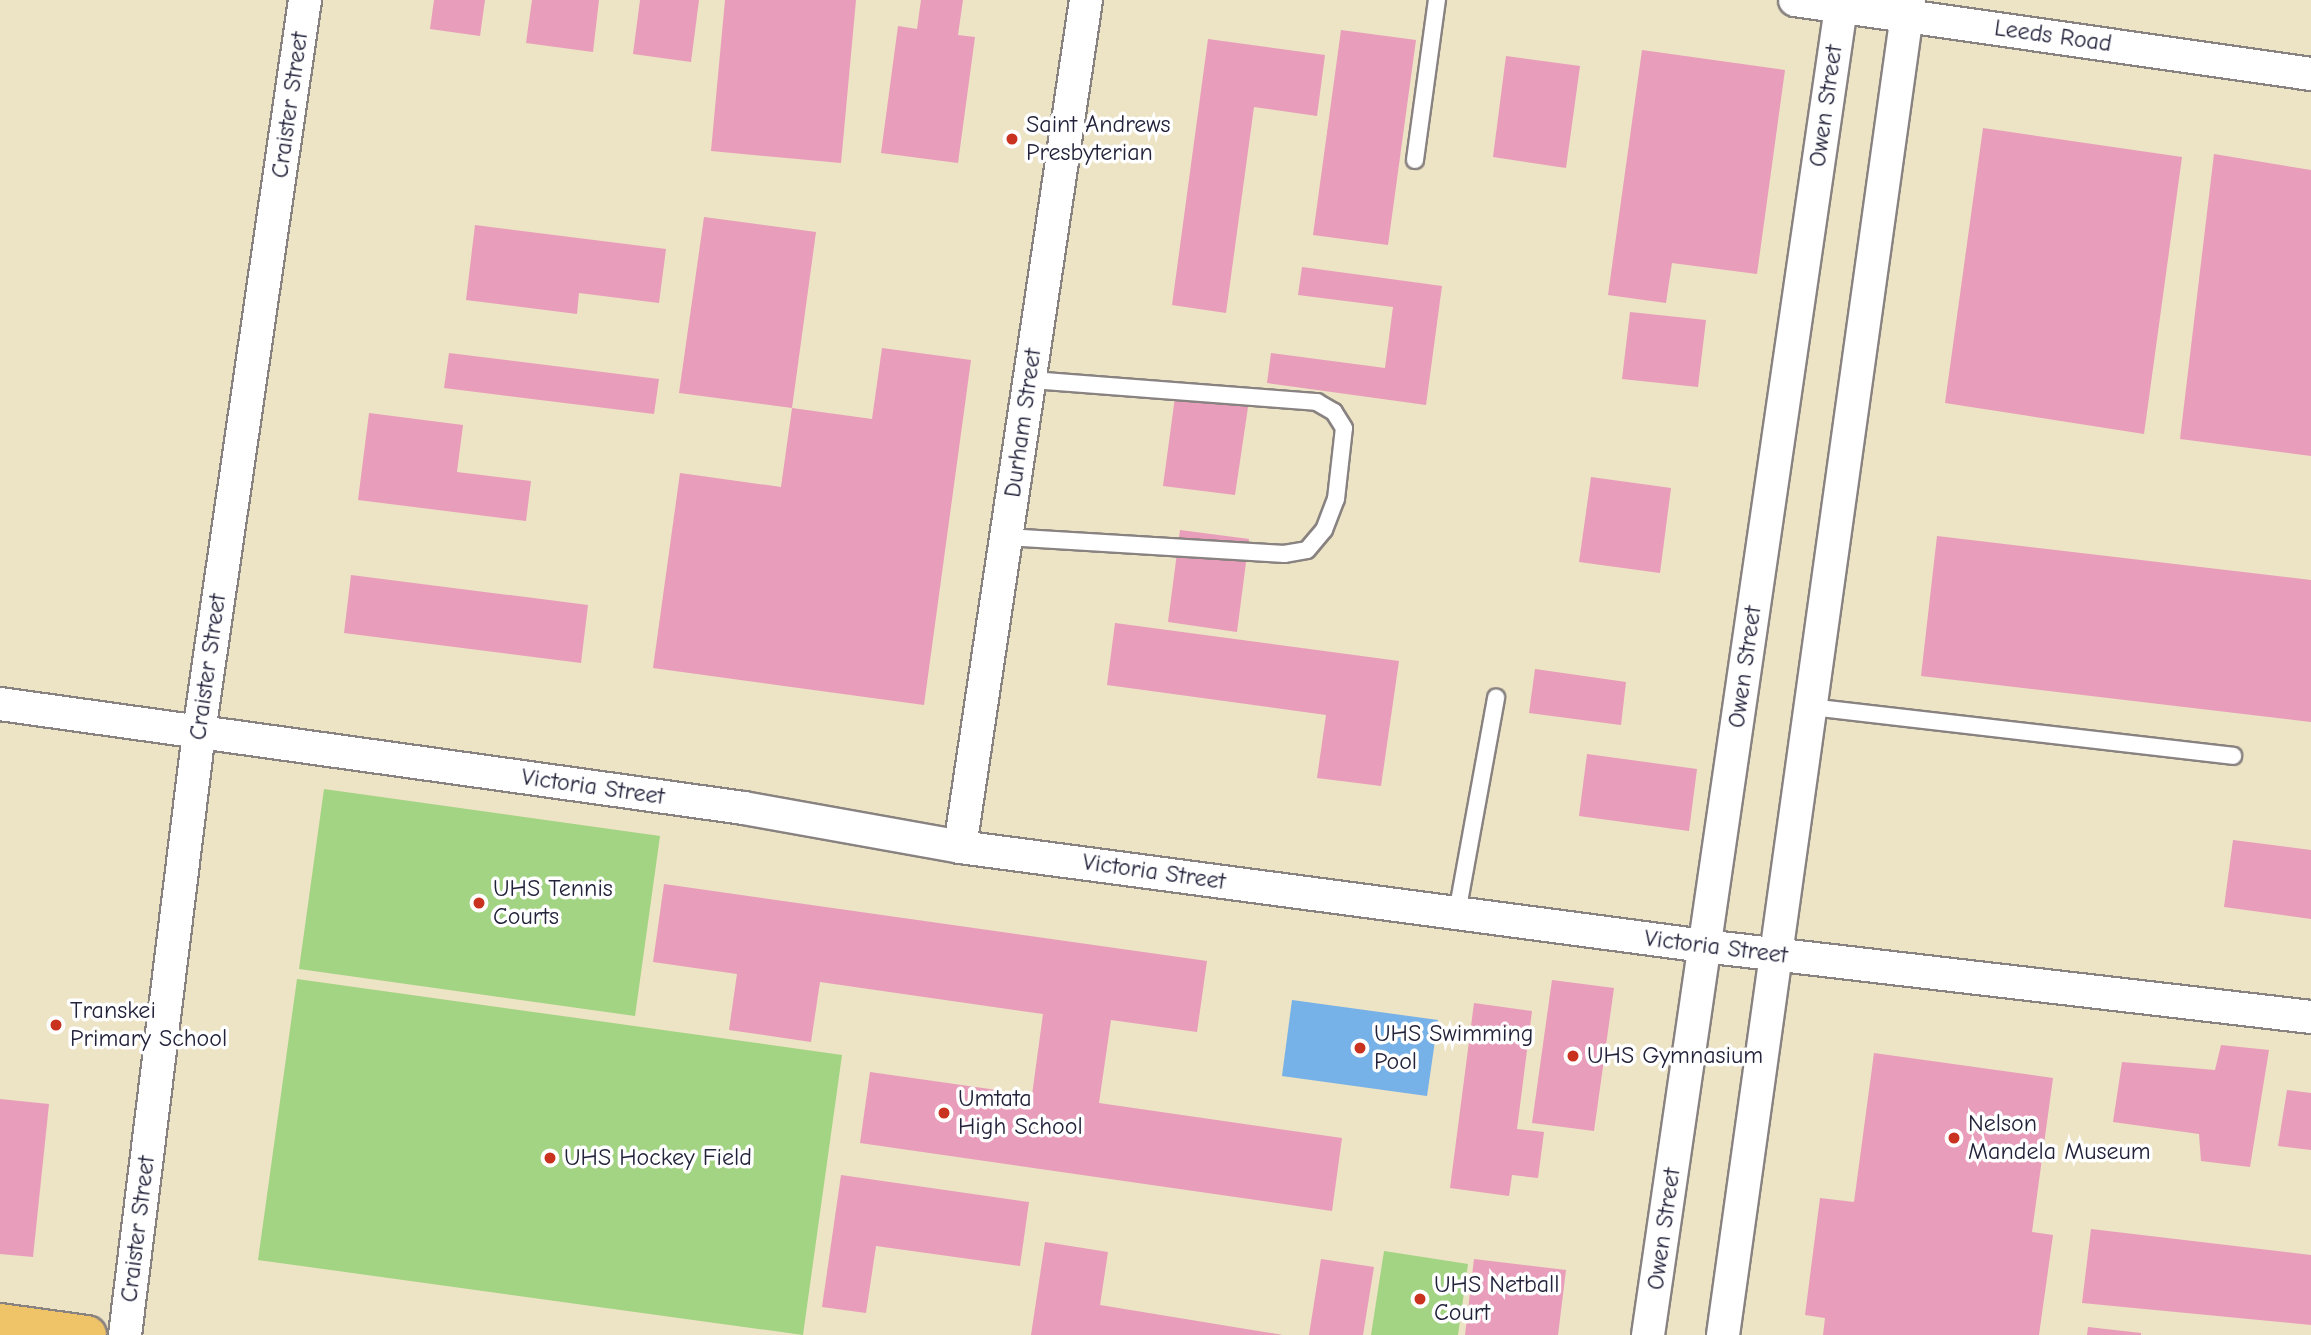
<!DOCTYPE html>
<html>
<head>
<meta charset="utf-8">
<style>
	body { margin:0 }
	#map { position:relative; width:2311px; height:1335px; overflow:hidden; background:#ede3c5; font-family:"Comic Neue",sans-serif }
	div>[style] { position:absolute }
	.green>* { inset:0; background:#a3d483 }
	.water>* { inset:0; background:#76b1e7 }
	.building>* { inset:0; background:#e89dba }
	.roads { filter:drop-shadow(2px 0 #888280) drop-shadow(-2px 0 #888280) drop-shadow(0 2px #888280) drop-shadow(0 -2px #888280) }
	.service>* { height:16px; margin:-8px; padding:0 8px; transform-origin:8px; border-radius:8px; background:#fff }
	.minor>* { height:32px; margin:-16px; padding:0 16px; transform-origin:16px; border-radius:16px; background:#fff }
	.trunk>* { height:38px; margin:-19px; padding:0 19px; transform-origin:19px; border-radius:19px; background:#efc469 }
	.dots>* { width:19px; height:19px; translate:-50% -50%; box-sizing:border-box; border:4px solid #fff; border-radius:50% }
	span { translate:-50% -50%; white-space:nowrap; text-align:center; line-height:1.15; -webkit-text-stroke:7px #fff; paint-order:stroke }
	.street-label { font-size:24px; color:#22223b }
	.poi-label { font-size:24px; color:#22223b }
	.left { translate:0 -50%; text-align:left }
</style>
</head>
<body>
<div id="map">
	<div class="green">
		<div style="clip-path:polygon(324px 789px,660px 836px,635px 1016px,299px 969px)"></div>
		<div style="clip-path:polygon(297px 979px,842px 1055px,803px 1335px,258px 1260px)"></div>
		<div style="clip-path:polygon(1384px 1251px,1468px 1264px,1458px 1335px,1371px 1335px)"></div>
	</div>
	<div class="water">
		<div style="clip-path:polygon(1292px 1000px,1438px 1020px,1427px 1096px,1282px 1076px)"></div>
	</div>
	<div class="building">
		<div style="clip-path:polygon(434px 0,485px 0,480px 36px,430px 29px)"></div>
		<div style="clip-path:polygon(532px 0,599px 0,593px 52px,526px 43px)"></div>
		<div style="clip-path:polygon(640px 0,699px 0,691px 62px,633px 54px)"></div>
		<div style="clip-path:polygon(725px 0,856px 0,841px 163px,711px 151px)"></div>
		<div style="clip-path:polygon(921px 0,963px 0,958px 35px,975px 37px,958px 163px,881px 153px,898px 26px,917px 29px)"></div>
		<div style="clip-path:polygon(1341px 30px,1416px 40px,1388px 245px,1313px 235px)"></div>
		<div style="clip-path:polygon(1208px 39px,1325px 55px,1317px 116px,1254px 107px,1226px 313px,1172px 305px)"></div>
		<div style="clip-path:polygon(1642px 50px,1785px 70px,1757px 274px,1672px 263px,1666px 303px,1608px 295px)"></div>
		<div style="clip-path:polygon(1506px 56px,1580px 66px,1566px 168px,1493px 157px)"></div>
		<div style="clip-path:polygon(1983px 128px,2182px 157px,2144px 434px,1945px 403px)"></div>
		<div style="clip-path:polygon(2214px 154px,2311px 170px,2311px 456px,2180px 439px)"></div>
		<div style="clip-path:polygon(704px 217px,816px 232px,792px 408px,872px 419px,882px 348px,971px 360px,924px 705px,653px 668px,680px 473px,781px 487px,792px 408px,679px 393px)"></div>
		<div style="clip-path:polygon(475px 225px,666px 249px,659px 303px,579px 293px,577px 314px,466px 300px)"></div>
		<div style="clip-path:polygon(1302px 267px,1442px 286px,1426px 405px,1267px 383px,1271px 353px,1385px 368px,1393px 307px,1298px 295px)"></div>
		<div style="clip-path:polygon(1630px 312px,1706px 320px,1698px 387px,1622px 379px)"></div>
		<div style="clip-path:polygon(449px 353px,659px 379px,654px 414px,444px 388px)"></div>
		<div style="clip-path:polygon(1175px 397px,1248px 407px,1235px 495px,1163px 486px)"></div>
		<div style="clip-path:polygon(369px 413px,463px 425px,457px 472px,531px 481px,526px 521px,358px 500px)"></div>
		<div style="clip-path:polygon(1591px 477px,1671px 488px,1660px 573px,1579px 562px)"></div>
		<div style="clip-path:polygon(1180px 530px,1249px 539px,1237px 632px,1168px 622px)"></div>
		<div style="clip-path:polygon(1937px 536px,2311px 580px,2311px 722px,1921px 676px)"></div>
		<div style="clip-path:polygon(351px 575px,588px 605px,581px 663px,344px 633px)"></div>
		<div style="clip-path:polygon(1115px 623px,1399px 661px,1381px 786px,1317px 778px,1326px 715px,1107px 685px)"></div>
		<div style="clip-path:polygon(1535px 669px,1626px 682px,1621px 725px,1529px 713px)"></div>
		<div style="clip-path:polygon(1587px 754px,1697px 769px,1689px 831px,1579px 816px)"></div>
		<div style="clip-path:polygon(2233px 840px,2311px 850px,2311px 919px,2224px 907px)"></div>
		<div style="clip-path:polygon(664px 884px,1207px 961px,1197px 1032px,1111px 1020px,1099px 1103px,1342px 1138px,1332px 1211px,860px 1143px,870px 1072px,1032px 1095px,1043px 1014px,820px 982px,811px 1042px,729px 1030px,737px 974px,653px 962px)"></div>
		<div style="clip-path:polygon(1552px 980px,1614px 988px,1594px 1131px,1532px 1123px)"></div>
		<div style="clip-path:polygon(1474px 1003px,1532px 1011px,1517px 1129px,1544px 1132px,1538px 1178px,1512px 1175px,1509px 1196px,1450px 1188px)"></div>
		<div style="clip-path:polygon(2221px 1045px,2269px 1050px,2250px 1167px,2201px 1161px,2199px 1134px,2113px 1122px,2122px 1062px,2215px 1070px)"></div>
		<div style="clip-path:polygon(1874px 1053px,2053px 1078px,2032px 1232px,2053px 1235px,2039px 1335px,1823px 1335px,1825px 1318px,1805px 1315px,1820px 1198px,1854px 1202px)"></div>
		<div style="clip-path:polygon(2287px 1090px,2311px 1093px,2311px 1150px,2278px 1146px)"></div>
		<div style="clip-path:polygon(0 1099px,49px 1104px,33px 1257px,0 1254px)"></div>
		<div style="clip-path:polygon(841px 1175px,1029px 1202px,1020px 1266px,876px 1246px,866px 1313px,822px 1307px)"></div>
		<div style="clip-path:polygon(2091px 1229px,2311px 1255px,2311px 1325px,2082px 1303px)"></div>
		<div style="clip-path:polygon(1045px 1242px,1108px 1252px,1100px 1305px,1283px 1335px,1031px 1335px)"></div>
		<div style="clip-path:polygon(1321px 1259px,1374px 1267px,1363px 1335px,1309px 1335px)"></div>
		<div style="clip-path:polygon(1474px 1259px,1566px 1270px,1558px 1335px,1465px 1335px)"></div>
		<div style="clip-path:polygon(2088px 1327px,2141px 1333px,2141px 1335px,2087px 1335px)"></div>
	</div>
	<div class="roads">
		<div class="service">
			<div style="left:1415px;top:160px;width:162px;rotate:-82.2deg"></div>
			<div style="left:1006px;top:537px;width:279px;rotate:3.5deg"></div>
			<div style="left:1284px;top:554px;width:23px;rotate:-10deg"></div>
			<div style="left:1307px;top:550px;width:26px;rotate:-50deg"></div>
			<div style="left:1324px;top:530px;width:33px;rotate:-69deg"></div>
			<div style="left:1336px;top:499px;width:71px;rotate:-83.6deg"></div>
			<div style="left:1344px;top:428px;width:19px;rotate:-122deg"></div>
			<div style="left:1334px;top:412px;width:20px;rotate:-150deg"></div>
			<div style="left:1317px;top:402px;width:288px;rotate:-175.6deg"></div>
			<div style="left:1811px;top:707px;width:425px;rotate:6.6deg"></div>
			<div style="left:1457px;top:913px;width:219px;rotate:-79.7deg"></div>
		</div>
		<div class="minor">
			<div style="left:1795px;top:0;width:521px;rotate:8.16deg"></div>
			<div style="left:0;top:704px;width:751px;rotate:7.96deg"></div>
			<div style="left:744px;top:808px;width:219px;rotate:10.2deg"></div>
			<div style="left:960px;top:847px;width:751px;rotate:7.58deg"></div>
			<div style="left:1704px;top:946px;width:611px;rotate:6.67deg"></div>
			<div style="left:960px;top:847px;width:856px;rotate:-81.54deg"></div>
			<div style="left:125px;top:1335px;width:608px;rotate:-83deg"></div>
			<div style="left:199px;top:732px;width:740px;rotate:-81.76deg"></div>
			<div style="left:1648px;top:1335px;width:1349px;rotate:-81.73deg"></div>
			<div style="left:1723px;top:1335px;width:1348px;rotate:-82.07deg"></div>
		</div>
		<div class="trunk">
			<div style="left:0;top:1323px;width:88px;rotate:7.9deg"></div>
		</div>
	</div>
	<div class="dots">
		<div style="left:1012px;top:139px;background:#c8321e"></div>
		<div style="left:479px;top:903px;background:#c8321e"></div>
		<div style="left:56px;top:1025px;background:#c8321e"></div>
		<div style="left:1360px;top:1048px;background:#c8321e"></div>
		<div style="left:1573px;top:1056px;background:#c8321e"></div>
		<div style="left:944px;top:1113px;background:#c8321e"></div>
		<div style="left:1954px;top:1138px;background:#c8321e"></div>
		<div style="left:550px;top:1158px;background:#c8321e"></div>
		<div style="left:1420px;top:1299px;background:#c8321e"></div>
	</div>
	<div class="street-label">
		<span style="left:2053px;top:36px;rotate:8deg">Leeds Road</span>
		<span style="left:290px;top:105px;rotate:-82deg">Craister Street</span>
		<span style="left:1826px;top:106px;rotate:-82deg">Owen Street</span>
		<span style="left:1023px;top:423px;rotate:-82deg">Durham Street</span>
		<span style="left:208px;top:667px;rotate:-82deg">Craister Street</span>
		<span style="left:1745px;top:667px;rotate:-82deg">Owen Street</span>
		<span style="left:593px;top:787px;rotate:8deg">Victoria Street</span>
		<span style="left:1154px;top:872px;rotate:8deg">Victoria Street</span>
		<span style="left:1716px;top:947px;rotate:7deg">Victoria Street</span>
		<span style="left:138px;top:1229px;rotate:-83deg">Craister Street</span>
		<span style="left:1664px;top:1229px;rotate:-82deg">Owen Street</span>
	</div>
	<div class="poi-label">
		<span class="left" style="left:1026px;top:139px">Saint Andrews<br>Presbyterian</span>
		<span class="left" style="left:493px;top:903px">UHS Tennis<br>Courts</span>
		<span class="left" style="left:70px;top:1025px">Transkei<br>Primary School</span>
		<span class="left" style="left:1374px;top:1048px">UHS Swimming<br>Pool</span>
		<span class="left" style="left:1587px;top:1056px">UHS Gymnasium</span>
		<span class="left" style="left:958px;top:1113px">Umtata<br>High School</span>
		<span class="left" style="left:1968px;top:1138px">Nelson<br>Mandela Museum</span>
		<span class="left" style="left:564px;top:1158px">UHS Hockey Field</span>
		<span class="left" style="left:1434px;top:1299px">UHS Netball<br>Court</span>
	</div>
</div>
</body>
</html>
